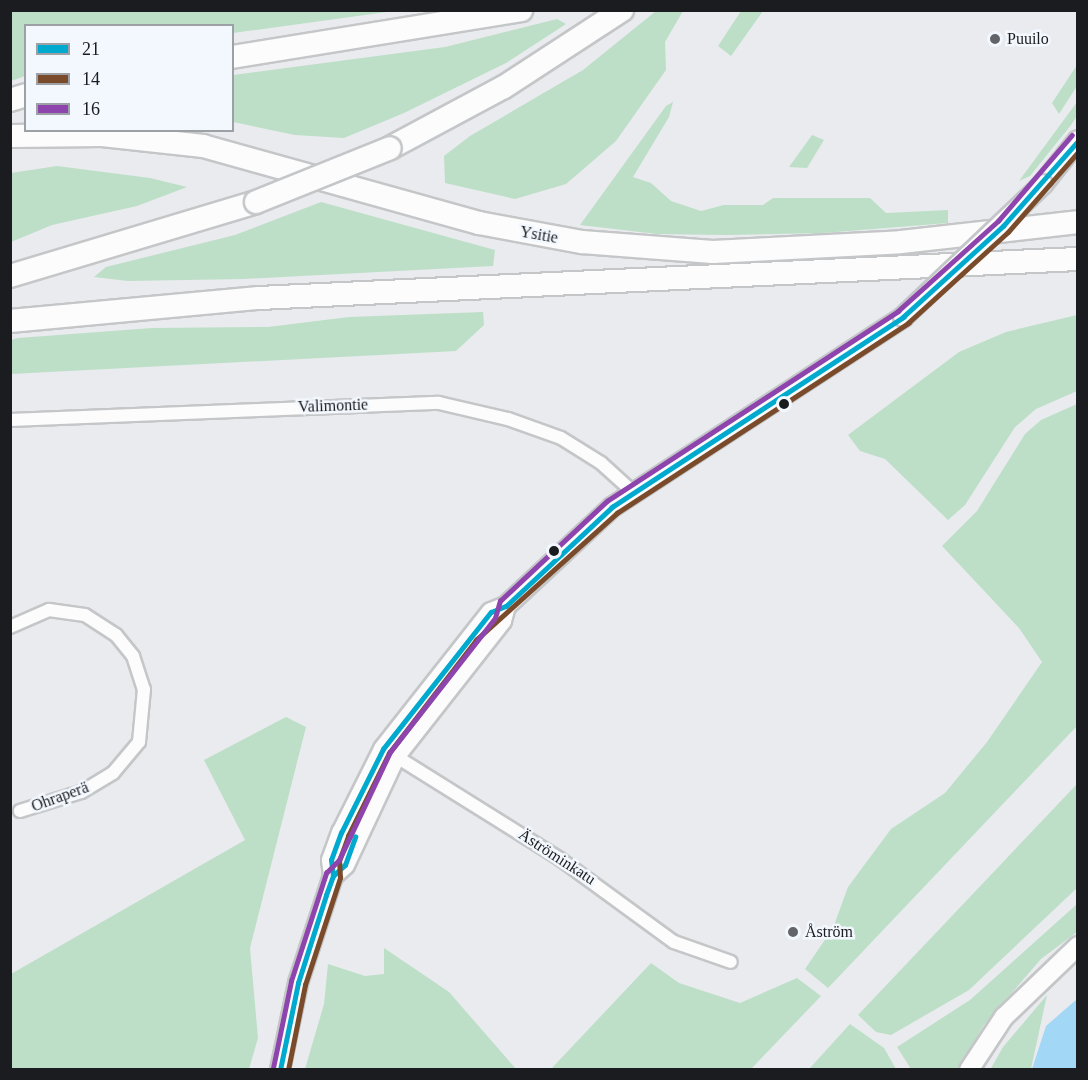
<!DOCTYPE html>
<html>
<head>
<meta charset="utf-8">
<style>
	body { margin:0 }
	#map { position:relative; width:1088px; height:1080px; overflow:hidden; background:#e9ebee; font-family:"Times New Roman",serif }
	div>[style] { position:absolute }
	.green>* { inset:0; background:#bddfc8 }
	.water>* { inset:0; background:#a2d7f6 }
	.stream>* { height:4.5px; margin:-2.25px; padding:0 2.25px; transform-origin:2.25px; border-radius:2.25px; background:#a2d7f6 }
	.roads { filter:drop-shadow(2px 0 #c4c6c8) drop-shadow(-2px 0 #c4c6c8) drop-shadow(0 2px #c4c6c8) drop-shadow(0 -2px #c4c6c8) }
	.street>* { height:12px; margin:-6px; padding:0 6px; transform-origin:6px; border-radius:6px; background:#fcfcfc }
	.secondary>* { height:18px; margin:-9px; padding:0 9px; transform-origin:9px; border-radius:9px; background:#fcfcfc }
	.highway>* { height:22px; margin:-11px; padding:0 11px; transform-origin:11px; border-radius:11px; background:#fcfcfc }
	.bridges { filter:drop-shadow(2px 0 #c4c6c8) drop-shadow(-2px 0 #c4c6c8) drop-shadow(0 2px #c4c6c8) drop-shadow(0 -2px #c4c6c8) }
	.secondary-bridge>* { height:18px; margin:-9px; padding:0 9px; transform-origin:9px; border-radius:9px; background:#fcfcfc }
	.highway-bridge>* { height:22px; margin:-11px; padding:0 11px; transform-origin:11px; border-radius:11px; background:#fcfcfc }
	.bus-1>* { height:4.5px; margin:-2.25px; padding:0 2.25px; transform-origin:2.25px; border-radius:2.25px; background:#00a9ce }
	.bus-2>* { height:4.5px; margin:-2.25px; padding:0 2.25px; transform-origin:2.25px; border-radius:2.25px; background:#7a4b2a }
	.bus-3>* { height:4.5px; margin:-2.25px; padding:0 2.25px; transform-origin:2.25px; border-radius:2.25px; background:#8e44ad }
	.dots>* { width:16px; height:16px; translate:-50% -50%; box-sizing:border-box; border:3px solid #f3f8ff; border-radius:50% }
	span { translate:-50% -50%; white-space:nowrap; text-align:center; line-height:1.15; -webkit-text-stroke:5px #f3f8ff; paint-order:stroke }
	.poi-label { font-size:16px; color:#1b1c1f }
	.left { translate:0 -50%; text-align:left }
	.street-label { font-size:16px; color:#1b1c1f }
	.frame { position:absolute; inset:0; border:12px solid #1b1c1f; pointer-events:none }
	.legend { position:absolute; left:24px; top:24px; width:210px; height:108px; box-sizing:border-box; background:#f3f8ff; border:2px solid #9da0a5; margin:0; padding:8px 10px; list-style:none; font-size:18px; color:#1b1c1f }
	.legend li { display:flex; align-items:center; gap:12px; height:30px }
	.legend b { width:30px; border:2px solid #9da0a5 }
</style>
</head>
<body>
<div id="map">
	<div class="green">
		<div style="clip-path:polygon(10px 11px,11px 10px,394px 11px,233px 33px,232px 26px,26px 26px,25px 76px,11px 81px)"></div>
		<div style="clip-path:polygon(656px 11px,683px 11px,665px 42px,666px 70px,616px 141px,566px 184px,515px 199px,445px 183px,444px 156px,470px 136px,583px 70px)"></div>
		<div style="clip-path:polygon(741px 11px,763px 11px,731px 56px,718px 46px)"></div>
		<div style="clip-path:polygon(557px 19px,566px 24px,506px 63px,404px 113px,344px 138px,295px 135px,233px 122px,233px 75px,445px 47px)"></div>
		<div style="clip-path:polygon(1077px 65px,1077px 86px,1059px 114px,1052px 103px)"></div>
		<div style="clip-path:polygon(673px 102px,669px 117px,633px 177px,651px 183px,671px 201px,701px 211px,724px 205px,763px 205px,773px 198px,870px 198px,886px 213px,948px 210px,948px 223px,824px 233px,726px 235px,657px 234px,580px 225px,666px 106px)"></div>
		<div style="clip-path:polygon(1077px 102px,1077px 116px,1071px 125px,1030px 176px,1019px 181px)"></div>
		<div style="clip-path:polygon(812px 135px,824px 140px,807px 168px,789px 167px)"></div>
		<div style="clip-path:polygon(57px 166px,150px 178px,187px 187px,137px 206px,52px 225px,11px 242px,11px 173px)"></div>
		<div style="clip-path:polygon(321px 202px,495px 250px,493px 266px,243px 279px,128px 281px,94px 277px,106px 267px,235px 235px)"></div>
		<div style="clip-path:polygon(483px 312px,484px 325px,456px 351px,11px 374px,11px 340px,18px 338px,152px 328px,268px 327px,349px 317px)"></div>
		<div style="clip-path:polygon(1077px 315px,1077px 391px,1036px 409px,1015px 427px,965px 505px,948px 520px,885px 459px,860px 451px,848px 435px,959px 352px,1006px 332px)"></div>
		<div style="clip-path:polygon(1077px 404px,1077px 726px,828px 988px,805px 969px,833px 928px,848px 887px,891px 829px,945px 793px,987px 742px,1042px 662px,1019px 628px,942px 546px,977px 511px,1025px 434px,1041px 420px)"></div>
		<div style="clip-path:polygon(286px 717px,306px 727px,250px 948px,258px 1038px,249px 1069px,11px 1069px,11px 974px,245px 840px,204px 760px)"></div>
		<div style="clip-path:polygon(1077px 784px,1077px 888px,969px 990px,891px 1035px,876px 1032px,858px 1015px)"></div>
		<div style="clip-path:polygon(1077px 904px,1077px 932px,1041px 959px,984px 1025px,957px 1069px,911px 1069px,897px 1047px,970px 1000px)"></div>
		<div style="clip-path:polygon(384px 948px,449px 992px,516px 1069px,305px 1069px,324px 1004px,328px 964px,365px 976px,384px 974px)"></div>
		<div style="clip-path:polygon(651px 963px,679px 983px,740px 1003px,797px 978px,821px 996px,751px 1069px,551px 1069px)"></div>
		<div style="clip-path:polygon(1047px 995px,1031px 1069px,990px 1070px,1003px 1047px)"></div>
		<div style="clip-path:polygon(850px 1024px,884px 1048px,896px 1069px,809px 1069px)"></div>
	</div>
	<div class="water">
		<div style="clip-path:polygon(1077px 999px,1077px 1069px,1032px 1069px,1046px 1026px)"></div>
	</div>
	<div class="stream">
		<div style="left:138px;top:1070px;width:12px"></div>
	</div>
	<div class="roads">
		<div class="street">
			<div style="left:10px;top:420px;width:429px;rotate:-2.3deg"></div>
			<div style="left:439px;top:403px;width:71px;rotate:13.1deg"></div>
			<div style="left:508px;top:419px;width:56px;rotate:19.7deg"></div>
			<div style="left:561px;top:438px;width:47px;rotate:32deg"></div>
			<div style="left:601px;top:463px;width:43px;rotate:42.2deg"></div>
			<div style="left:10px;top:627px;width:43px;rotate:-23.6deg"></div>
			<div style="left:49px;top:610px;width:36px;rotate:8deg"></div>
			<div style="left:85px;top:615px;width:37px;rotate:33deg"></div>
			<div style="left:116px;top:635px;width:27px;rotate:51deg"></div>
			<div style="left:133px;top:656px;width:35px;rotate:72deg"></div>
			<div style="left:144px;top:689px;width:53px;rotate:95.4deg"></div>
			<div style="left:139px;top:742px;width:40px;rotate:130deg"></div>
			<div style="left:113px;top:773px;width:37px;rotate:149deg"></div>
			<div style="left:81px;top:792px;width:64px;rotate:162.7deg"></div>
			<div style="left:389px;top:752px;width:202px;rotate:32deg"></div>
			<div style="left:560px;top:859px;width:141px;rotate:36.1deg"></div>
			<div style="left:674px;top:942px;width:60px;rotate:19.3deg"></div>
		</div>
		<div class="secondary">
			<div style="left:1043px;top:184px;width:56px;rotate:-51.5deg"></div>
			<div style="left:333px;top:876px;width:16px;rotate:-97deg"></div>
			<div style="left:331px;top:860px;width:29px;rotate:-70deg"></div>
			<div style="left:341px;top:833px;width:94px;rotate:-63.4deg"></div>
			<div style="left:383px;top:749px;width:174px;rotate:-51.8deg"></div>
			<div style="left:491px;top:612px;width:16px;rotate:-22deg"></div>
			<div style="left:506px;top:606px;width:145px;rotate:-43deg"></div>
			<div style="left:612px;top:507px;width:348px;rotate:-33.1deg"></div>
			<div style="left:280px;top:1070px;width:89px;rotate:-78.3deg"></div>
			<div style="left:298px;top:983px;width:113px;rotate:-71.9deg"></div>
			<div style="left:333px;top:876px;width:16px;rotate:-43deg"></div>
			<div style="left:345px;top:865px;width:120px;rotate:-64.9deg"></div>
			<div style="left:396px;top:756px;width:172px;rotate:-51.9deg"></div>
			<div style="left:502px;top:621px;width:16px;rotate:-75deg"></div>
			<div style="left:969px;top:1070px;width:64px;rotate:-56.6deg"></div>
			<div style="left:1004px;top:1017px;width:103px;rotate:-43.8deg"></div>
		</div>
		<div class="highway">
			<div style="left:232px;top:57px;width:293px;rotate:-9.2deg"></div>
			<div style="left:10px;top:100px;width:17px;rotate:-17deg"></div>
			<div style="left:10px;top:136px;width:92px;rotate:-0.6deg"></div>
			<div style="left:102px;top:135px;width:102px;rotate:6.2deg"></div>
			<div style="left:203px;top:146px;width:287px;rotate:15.6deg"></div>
			<div style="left:479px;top:223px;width:105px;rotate:10.5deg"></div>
			<div style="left:582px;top:242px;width:131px;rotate:4.4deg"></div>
			<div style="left:713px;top:252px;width:188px;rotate:-3deg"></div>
			<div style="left:901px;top:242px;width:178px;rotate:-6.4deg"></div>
			<div style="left:390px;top:148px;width:129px;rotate:-28.2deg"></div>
			<div style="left:504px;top:87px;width:141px;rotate:-33.1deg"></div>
			<div style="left:10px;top:276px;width:257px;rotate:-16.7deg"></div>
			<div style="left:10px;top:321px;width:250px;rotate:-5.3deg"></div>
			<div style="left:259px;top:298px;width:820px;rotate:-2.73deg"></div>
		</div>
	</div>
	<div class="bridges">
		<div class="secondary-bridge">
			<div style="left:903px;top:317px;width:193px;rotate:-43.5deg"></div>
		</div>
		<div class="highway-bridge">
			<div style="left:256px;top:202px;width:144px;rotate:-21.9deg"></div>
		</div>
	</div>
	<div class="bus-1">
		<div style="left:333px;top:876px;width:16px;rotate:-97deg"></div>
		<div style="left:331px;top:860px;width:29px;rotate:-70deg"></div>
		<div style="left:341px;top:833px;width:94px;rotate:-63.4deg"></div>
		<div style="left:383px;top:749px;width:174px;rotate:-51.8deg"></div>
		<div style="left:491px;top:612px;width:16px;rotate:-22deg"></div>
		<div style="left:506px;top:606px;width:145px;rotate:-43deg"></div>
		<div style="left:612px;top:507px;width:348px;rotate:-33.1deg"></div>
		<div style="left:903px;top:317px;width:135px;rotate:-42.3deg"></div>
		<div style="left:1003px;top:226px;width:113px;rotate:-48.6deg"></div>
		<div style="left:280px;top:1070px;width:89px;rotate:-78.3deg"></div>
		<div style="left:298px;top:983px;width:92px;rotate:-72.3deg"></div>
		<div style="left:326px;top:895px;width:20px;rotate:-70deg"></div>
		<div style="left:333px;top:876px;width:16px;rotate:-43deg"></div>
		<div style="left:345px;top:865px;width:30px;rotate:-70deg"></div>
	</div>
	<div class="bus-2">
		<div style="left:288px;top:1070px;width:87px;rotate:-78.7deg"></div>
		<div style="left:305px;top:985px;width:113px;rotate:-71.9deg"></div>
		<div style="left:340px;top:878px;width:17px;rotate:-93deg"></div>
		<div style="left:339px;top:861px;width:27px;rotate:-70deg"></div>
		<div style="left:348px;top:836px;width:93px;rotate:-63.7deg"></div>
		<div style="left:389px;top:753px;width:143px;rotate:-52.4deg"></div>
		<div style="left:476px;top:640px;width:190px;rotate:-42deg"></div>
		<div style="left:617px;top:513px;width:348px;rotate:-33.1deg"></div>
		<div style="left:908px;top:323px;width:135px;rotate:-42.3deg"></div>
		<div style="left:1008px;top:232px;width:106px;rotate:-48.8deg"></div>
	</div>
	<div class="bus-3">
		<div style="left:273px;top:1068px;width:89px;rotate:-78.3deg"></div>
		<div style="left:291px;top:981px;width:114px;rotate:-72deg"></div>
		<div style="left:326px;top:873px;width:18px;rotate:-45deg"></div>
		<div style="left:339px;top:860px;width:119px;rotate:-64.7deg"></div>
		<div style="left:390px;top:752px;width:170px;rotate:-51.9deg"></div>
		<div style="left:495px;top:618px;width:18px;rotate:-74deg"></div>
		<div style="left:500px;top:601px;width:146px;rotate:-43.1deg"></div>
		<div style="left:607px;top:501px;width:348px;rotate:-33.1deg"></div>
		<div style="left:898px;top:311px;width:135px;rotate:-42deg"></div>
		<div style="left:998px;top:221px;width:113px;rotate:-49.3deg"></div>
	</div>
	<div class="dots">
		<div style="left:995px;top:39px;background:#636467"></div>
		<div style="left:784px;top:404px;background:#1b1c1f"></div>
		<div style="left:554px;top:551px;background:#1b1c1f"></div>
		<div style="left:793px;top:932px;background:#636467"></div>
	</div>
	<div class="poi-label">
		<span class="left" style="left:1007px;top:39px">Puuilo</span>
		<span class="left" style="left:805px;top:932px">Åström</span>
	</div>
	<div class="street-label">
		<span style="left:539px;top:235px;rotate:10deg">Ysitie</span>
		<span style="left:333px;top:406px;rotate:-2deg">Valimontie</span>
		<span style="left:60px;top:797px;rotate:-20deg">Ohraperä</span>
		<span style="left:557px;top:857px;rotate:33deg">Äströminkatu</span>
	</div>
	<div class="frame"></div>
	<ul class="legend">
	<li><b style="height:8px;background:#00a9ce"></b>21</li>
	<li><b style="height:8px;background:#7a4b2a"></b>14</li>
	<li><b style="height:8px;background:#8e44ad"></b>16</li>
	</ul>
</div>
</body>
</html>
